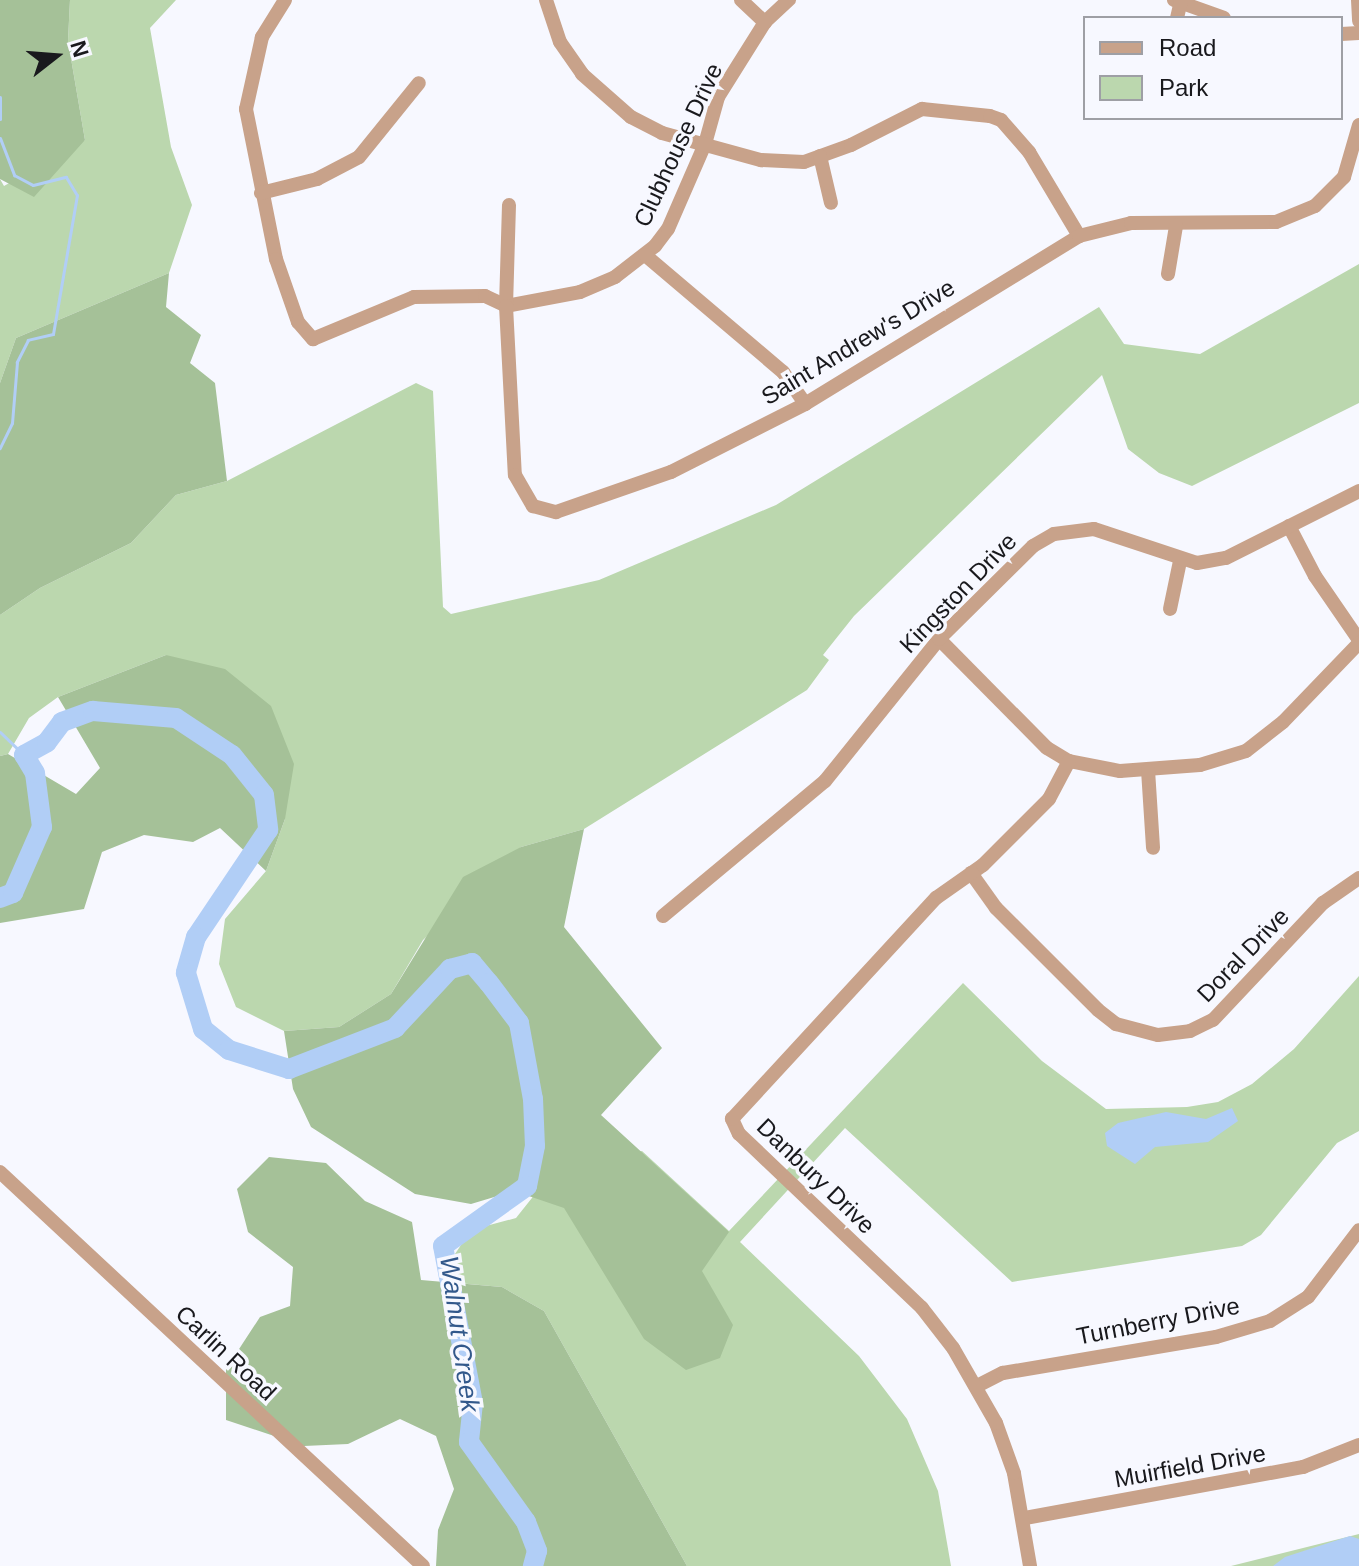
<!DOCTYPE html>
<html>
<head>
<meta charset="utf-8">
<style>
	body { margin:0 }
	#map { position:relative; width:1359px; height:1566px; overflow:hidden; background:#f7f8ff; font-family:Helvetica,sans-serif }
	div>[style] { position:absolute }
	.green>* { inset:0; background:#bbd7ae }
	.forest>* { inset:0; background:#a5c198 }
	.water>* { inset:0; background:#b1cef6 }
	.stream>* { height:3px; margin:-1.5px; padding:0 1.5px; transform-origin:1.5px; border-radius:1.5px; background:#b1cef6 }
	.river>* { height:20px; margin:-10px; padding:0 10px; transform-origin:10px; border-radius:10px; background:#b1cef6 }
	.minor>* { height:14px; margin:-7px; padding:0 7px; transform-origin:7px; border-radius:7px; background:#c8a28a }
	span { translate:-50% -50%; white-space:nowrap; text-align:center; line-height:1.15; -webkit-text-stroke:7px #f7f8ff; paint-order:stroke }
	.street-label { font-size:24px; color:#19191d }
	.water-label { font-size:26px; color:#32588b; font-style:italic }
	.legend { position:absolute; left:1083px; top:16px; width:260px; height:104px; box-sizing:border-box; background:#f7f8ff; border:2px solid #9e9fa5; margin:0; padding:10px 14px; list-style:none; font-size:24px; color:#19191d }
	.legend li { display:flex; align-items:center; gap:16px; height:40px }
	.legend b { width:40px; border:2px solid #9e9fa5 }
	.north { position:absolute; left:16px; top:16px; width:80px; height:80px; -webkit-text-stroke:6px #f7f8ff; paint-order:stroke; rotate:73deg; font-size:22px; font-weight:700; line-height:32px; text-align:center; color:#19191d }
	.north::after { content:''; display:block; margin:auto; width:28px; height:36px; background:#19191d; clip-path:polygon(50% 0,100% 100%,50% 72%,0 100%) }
</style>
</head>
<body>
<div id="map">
	<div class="green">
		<div style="clip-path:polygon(70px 0,176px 0,150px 28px,171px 147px,192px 205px,169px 273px,16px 338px,0 383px,0 179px,4px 186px,85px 140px,68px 41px)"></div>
		<div style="clip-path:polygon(1359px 264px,1359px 403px,1192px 486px,1159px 473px,1128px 449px,1102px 375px,854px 616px,823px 655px,829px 660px,807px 690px,584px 829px,521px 847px,423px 940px,391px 994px,339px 1027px,284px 1031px,236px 1007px,219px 964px,225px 919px,266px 871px,285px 819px,166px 655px,58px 697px,29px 718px,8px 754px,0 756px,0 615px,40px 588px,131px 543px,176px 495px,227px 481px,416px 383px,433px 391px,443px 607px,451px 614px,599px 580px,776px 505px,1099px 307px,1124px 344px,1200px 354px)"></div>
		<div style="clip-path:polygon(1359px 976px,1359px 1131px,1337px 1143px,1261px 1235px,1242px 1246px,1012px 1282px,845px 1128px,740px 1242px,859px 1356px,907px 1419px,938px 1491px,951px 1566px,687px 1566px,544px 1311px,502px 1287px,457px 1283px,455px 1254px,471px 1230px,516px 1218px,555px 1169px,642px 1151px,729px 1231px,963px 983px,1042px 1061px,1106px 1109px,1187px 1107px,1218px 1102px,1252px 1084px,1294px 1049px)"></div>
		<div style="clip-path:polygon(1359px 1534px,1359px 1566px,1231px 1566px)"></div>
	</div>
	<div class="forest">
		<div style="clip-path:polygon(0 0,70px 0,68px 41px,85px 140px,34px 197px,0 179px)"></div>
		<div style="clip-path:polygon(169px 273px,166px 307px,201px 335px,190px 363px,215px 383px,227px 481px,176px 495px,131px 543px,40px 588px,0 615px,0 383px,16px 338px)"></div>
		<div style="clip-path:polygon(166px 655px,225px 669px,271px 706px,294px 764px,285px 819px,266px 871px,220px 828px,193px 842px,144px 835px,102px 852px,84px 909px,0 923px,0 756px,8px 754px,76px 794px,100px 768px,58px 697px)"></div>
		<div style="clip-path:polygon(584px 829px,564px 927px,662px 1048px,601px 1115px,729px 1232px,702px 1271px,733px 1325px,720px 1358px,686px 1370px,644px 1339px,564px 1208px,514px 1191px,471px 1204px,415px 1194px,311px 1127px,293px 1089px,284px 1031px,339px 1027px,391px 994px,463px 877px,521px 847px)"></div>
		<div style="clip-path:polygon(269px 1157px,326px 1163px,365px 1201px,412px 1222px,421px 1280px,502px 1287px,544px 1311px,687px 1566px,436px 1566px,438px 1530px,454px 1489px,436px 1436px,400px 1419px,348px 1444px,304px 1446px,226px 1420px,226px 1369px,260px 1317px,290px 1306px,293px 1267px,248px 1232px,237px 1189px)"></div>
	</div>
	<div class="water">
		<div style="clip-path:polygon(1232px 1108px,1238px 1121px,1208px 1142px,1155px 1147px,1135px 1164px,1107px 1146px,1105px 1133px,1118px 1123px,1166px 1112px,1206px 1119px)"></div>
		<div style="clip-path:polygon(1350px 1536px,1359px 1539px,1359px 1566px,1273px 1566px,1285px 1557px)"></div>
	</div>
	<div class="stream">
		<div style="left:0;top:97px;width:22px;rotate:90deg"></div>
		<div style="left:0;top:138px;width:40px;rotate:69deg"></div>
		<div style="left:14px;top:175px;width:21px;rotate:28deg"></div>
		<div style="left:33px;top:185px;width:34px;rotate:-14deg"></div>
		<div style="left:66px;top:177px;width:21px;rotate:59deg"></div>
		<div style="left:77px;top:195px;width:141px;rotate:99.8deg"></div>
		<div style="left:53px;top:334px;width:26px;rotate:167deg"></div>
		<div style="left:28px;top:340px;width:25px;rotate:117deg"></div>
		<div style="left:17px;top:362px;width:61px;rotate:94.7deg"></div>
		<div style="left:12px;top:423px;width:28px;rotate:116deg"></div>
		<div style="left:0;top:732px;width:33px;rotate:44deg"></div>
	</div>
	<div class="river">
		<div style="left:0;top:898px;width:14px;rotate:-21deg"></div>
		<div style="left:13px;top:893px;width:72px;rotate:-66.3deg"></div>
		<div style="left:42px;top:827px;width:54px;rotate:-97.4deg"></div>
		<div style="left:35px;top:773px;width:21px;rotate:-121deg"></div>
		<div style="left:24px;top:755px;width:26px;rotate:-29deg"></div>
		<div style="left:47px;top:742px;width:25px;rotate:-53deg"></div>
		<div style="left:62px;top:722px;width:33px;rotate:-20deg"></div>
		<div style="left:93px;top:711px;width:83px;rotate:4.8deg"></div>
		<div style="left:176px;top:718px;width:67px;rotate:33.5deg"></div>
		<div style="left:232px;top:755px;width:51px;rotate:51.3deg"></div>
		<div style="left:264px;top:795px;width:35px;rotate:83deg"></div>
		<div style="left:268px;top:830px;width:129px;rotate:123.9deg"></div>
		<div style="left:196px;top:937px;width:37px;rotate:106deg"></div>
		<div style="left:186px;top:973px;width:59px;rotate:73.1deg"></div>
		<div style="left:203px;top:1029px;width:33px;rotate:39deg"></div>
		<div style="left:229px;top:1050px;width:63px;rotate:17.6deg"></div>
		<div style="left:289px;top:1069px;width:114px;rotate:-21.1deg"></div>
		<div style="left:395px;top:1028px;width:81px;rotate:-47deg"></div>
		<div style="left:450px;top:969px;width:23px;rotate:-15deg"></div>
		<div style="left:472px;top:963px;width:26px;rotate:50deg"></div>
		<div style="left:489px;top:983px;width:50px;rotate:53.1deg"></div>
		<div style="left:519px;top:1023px;width:77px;rotate:79.6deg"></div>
		<div style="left:533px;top:1099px;width:47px;rotate:87.6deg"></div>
		<div style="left:535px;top:1146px;width:41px;rotate:101.3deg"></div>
		<div style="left:527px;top:1186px;width:103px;rotate:144.5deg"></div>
		<div style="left:443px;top:1246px;width:160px;rotate:79.2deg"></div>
		<div style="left:473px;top:1403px;width:39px;rotate:96deg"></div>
		<div style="left:469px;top:1442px;width:98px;rotate:54.5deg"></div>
		<div style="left:526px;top:1522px;width:31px;rotate:69deg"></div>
		<div style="left:537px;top:1551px;width:16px;rotate:105deg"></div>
	</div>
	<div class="minor">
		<div style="left:285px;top:0;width:44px;rotate:121.9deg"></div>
		<div style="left:262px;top:37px;width:74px;rotate:102.5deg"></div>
		<div style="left:246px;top:109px;width:153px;rotate:78.7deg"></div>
		<div style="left:276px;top:259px;width:67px;rotate:70.8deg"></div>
		<div style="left:298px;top:322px;width:23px;rotate:49deg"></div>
		<div style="left:313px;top:339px;width:109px;rotate:-22.6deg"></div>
		<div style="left:414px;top:297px;width:71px;rotate:-0.8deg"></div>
		<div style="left:485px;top:296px;width:23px;rotate:25deg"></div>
		<div style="left:506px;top:306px;width:75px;rotate:-10.7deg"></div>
		<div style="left:580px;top:292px;width:38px;rotate:-23deg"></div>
		<div style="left:615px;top:277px;width:51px;rotate:-37.8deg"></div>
		<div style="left:655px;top:246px;width:21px;rotate:-53deg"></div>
		<div style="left:668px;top:229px;width:93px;rotate:-66.5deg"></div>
		<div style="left:705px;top:144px;width:49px;rotate:-74.5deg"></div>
		<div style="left:718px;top:97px;width:89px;rotate:-57.9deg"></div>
		<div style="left:765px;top:22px;width:33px;rotate:-43deg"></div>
		<div style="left:546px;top:0;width:44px;rotate:71.6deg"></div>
		<div style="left:560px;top:42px;width:39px;rotate:55deg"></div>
		<div style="left:582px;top:74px;width:65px;rotate:41.3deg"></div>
		<div style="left:631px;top:117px;width:35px;rotate:27deg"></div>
		<div style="left:662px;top:133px;width:103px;rotate:15.3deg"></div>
		<div style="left:761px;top:160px;width:43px;rotate:2.7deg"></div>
		<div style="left:804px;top:162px;width:50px;rotate:-19.9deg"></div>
		<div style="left:851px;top:145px;width:80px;rotate:-26.9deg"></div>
		<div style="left:922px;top:109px;width:68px;rotate:5.9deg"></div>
		<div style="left:990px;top:116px;width:12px;rotate:20deg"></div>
		<div style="left:1001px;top:120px;width:43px;rotate:48.8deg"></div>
		<div style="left:1029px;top:152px;width:98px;rotate:59.2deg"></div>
		<div style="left:741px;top:0;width:33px;rotate:43deg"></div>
		<div style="left:1174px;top:0;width:53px;rotate:19.8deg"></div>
		<div style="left:1358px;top:0;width:21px;rotate:87deg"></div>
		<div style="left:1177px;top:18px;width:18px;rotate:-77deg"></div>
		<div style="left:1341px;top:34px;width:18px;rotate:-3deg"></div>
		<div style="left:820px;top:156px;width:48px;rotate:76.8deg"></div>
		<div style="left:261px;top:193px;width:58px;rotate:-14deg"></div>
		<div style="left:317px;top:179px;width:47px;rotate:-27.6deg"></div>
		<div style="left:359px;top:157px;width:95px;rotate:-51deg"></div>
		<div style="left:509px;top:205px;width:101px;rotate:91.7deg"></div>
		<div style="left:506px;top:306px;width:169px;rotate:87deg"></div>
		<div style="left:515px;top:475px;width:36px;rotate:60deg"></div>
		<div style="left:533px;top:506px;width:24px;rotate:15deg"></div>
		<div style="left:556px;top:512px;width:122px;rotate:-19.2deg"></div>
		<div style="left:671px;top:472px;width:150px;rotate:-26.9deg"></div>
		<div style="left:805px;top:404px;width:321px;rotate:-31.5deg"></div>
		<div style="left:1079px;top:236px;width:54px;rotate:-14deg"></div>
		<div style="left:1131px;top:223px;width:145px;rotate:-0.4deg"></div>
		<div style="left:1276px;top:222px;width:42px;rotate:-22.3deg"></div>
		<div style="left:1315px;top:206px;width:41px;rotate:-45deg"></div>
		<div style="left:1344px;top:177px;width:54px;rotate:-73.9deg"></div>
		<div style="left:645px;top:255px;width:181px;rotate:40.3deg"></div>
		<div style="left:783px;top:372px;width:39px;rotate:55deg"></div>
		<div style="left:1168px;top:274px;width:49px;rotate:-80.5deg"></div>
		<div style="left:1289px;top:526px;width:56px;rotate:62.5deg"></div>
		<div style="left:1315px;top:576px;width:78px;rotate:55.5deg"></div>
		<div style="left:1170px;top:609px;width:49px;rotate:-78.2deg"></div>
		<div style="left:939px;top:639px;width:153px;rotate:45.3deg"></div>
		<div style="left:1047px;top:748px;width:26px;rotate:31deg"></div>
		<div style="left:1069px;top:761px;width:52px;rotate:11.1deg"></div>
		<div style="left:1120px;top:771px;width:80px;rotate:-4.3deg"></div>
		<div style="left:1200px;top:765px;width:48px;rotate:-16.9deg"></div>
		<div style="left:1246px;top:751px;width:47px;rotate:-38.1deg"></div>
		<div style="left:1283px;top:722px;width:110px;rotate:-46.1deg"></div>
		<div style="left:1148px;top:770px;width:78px;rotate:86.3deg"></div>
		<div style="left:971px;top:873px;width:43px;rotate:54.5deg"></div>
		<div style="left:996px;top:908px;width:144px;rotate:45deg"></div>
		<div style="left:1098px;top:1010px;width:23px;rotate:38deg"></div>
		<div style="left:1116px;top:1024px;width:43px;rotate:14.7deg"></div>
		<div style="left:1158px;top:1035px;width:32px;rotate:-7deg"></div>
		<div style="left:1190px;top:1031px;width:25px;rotate:-26deg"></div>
		<div style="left:1213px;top:1020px;width:161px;rotate:-46.8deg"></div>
		<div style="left:1323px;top:903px;width:44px;rotate:-34.8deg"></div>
		<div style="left:663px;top:916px;width:211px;rotate:-39.8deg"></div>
		<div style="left:825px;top:781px;width:182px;rotate:-51.2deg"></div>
		<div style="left:939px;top:639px;width:132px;rotate:-44.7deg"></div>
		<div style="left:1033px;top:546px;width:24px;rotate:-30deg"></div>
		<div style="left:1054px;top:534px;width:40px;rotate:-7.1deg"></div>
		<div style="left:1094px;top:529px;width:108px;rotate:18.3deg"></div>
		<div style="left:1197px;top:563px;width:29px;rotate:-10deg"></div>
		<div style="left:1226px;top:558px;width:149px;rotate:-26.7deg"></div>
		<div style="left:0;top:1172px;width:578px;rotate:42.97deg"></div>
		<div style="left:977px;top:1386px;width:29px;rotate:-27deg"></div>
		<div style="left:1003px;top:1373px;width:216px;rotate:-9.6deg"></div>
		<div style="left:1216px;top:1337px;width:56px;rotate:-16.5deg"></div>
		<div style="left:1270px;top:1321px;width:45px;rotate:-32.3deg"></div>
		<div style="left:1308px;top:1297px;width:84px;rotate:-52.7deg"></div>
		<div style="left:1025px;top:1518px;width:283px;rotate:-10.4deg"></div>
		<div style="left:1303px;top:1467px;width:60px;rotate:-21.4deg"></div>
		<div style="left:1030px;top:1566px;width:94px;rotate:-99.8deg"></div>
		<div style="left:1014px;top:1473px;width:53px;rotate:-109.8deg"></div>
		<div style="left:996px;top:1423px;width:86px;rotate:-119.8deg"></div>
		<div style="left:953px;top:1348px;width:51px;rotate:-127.8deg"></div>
		<div style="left:922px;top:1308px;width:253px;rotate:-136.4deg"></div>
		<div style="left:739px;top:1134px;width:17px;rotate:-115deg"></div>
		<div style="left:732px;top:1119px;width:301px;rotate:-47.3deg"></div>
		<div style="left:936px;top:898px;width:57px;rotate:-35.1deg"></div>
		<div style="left:983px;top:865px;width:93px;rotate:-45deg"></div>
		<div style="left:1049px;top:799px;width:43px;rotate:-62.2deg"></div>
	</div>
	<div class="street-label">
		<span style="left:678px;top:145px;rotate:-65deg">Clubhouse Drive</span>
		<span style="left:858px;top:342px;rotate:-31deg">Saint Andrew's Drive</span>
		<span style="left:958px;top:593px;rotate:-46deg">Kingston Drive</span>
		<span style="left:1243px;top:955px;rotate:-46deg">Doral Drive</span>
		<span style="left:816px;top:1176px;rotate:44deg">Danbury Drive</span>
		<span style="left:1158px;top:1321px;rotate:-11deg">Turnberry Drive</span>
		<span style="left:226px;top:1353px;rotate:43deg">Carlin Road</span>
		<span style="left:1190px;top:1466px;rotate:-10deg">Muirfield Drive</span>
	</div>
	<div class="water-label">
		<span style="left:459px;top:1334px;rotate:82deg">Walnut Creek</span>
	</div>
	<ul class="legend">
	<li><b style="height:10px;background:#c8a28a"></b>Road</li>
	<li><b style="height:22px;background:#bbd7ae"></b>Park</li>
	</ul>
	<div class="north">N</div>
</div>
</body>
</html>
